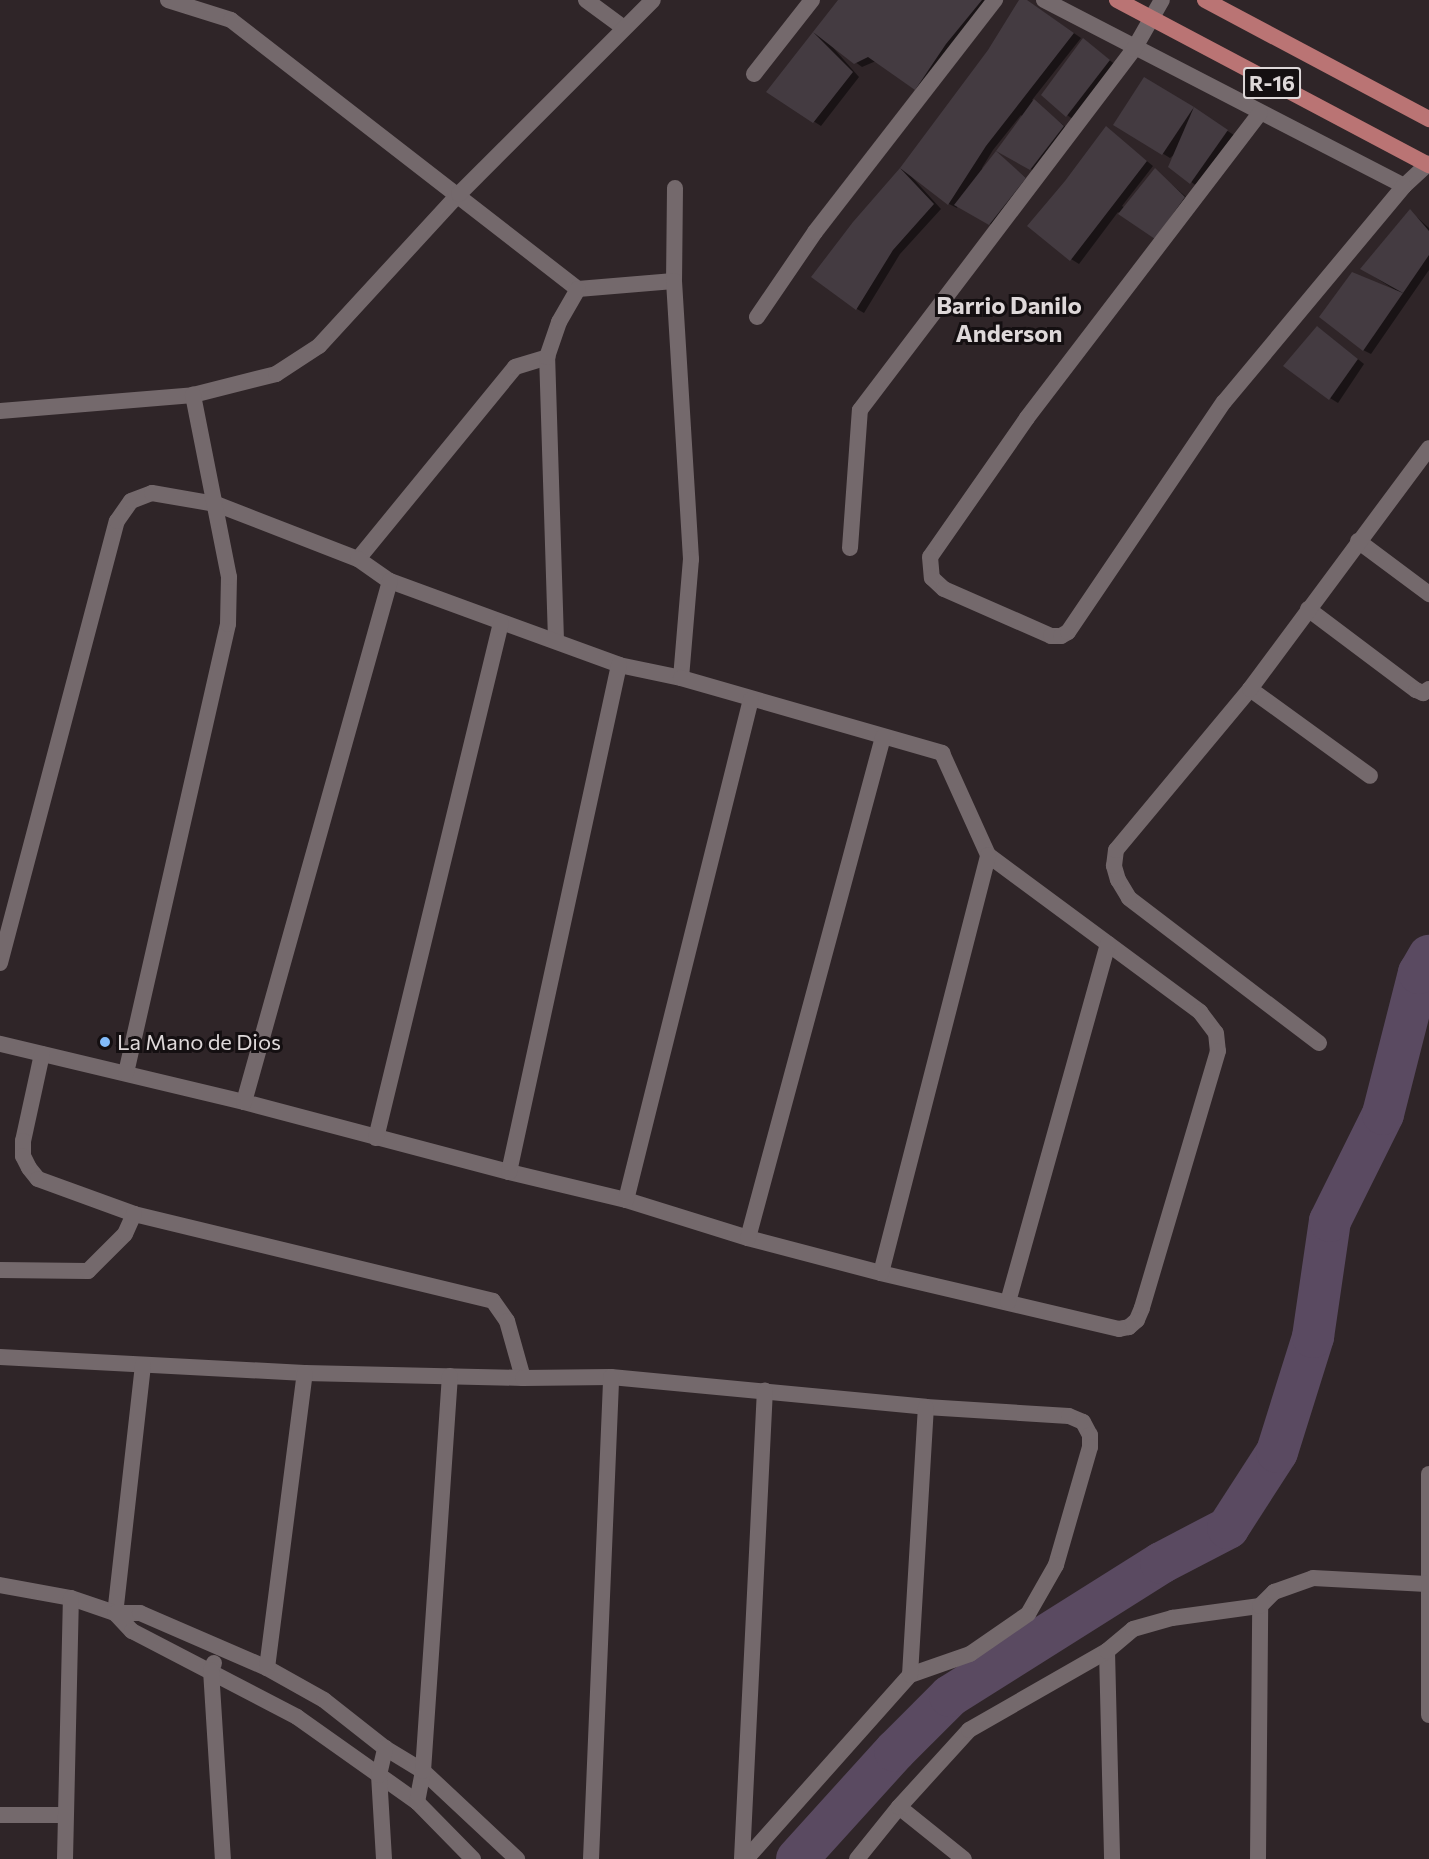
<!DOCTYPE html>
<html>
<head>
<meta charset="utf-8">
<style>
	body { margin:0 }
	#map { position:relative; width:1429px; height:1859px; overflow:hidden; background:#2f2528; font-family:Commissioner,sans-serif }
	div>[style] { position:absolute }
	.shadow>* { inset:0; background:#0007 }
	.river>* { height:42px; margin:-21px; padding:0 21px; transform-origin:21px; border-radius:21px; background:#5a4a61 }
	.building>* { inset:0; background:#443b41 }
	.minor>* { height:16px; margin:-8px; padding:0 8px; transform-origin:8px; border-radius:8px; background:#74696c }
	.primary>* { height:16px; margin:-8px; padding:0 8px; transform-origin:8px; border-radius:8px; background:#ba7474 }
	.dots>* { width:16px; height:16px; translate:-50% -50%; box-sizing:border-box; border:3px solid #140f11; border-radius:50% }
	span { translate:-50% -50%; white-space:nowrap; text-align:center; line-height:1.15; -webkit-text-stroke:6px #140f11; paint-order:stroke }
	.shield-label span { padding:2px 4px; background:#140f11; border:2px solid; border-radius:4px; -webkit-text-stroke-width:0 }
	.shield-label { font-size:21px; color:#ded8d9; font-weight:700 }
	.poi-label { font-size:22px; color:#ded8d9 }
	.left { translate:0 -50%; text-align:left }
	.neighbourhood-label { font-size:24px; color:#ded8d9; font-weight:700 }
</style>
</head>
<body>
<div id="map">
	<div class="shadow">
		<div style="clip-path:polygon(839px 0,992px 0,923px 93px,876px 61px,862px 67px,829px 43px,859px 77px,821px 126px,768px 92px)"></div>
		<div style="clip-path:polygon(1021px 0,1029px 2px,1081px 38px,1032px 100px,1071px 131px,1038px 173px,998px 151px,1023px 117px,1021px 115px,993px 150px,982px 168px,984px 170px,997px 153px,1032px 183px,997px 228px,958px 205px,957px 208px,949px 204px,911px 176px,941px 209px,900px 254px,864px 313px,857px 309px,854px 223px,901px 169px,989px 51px)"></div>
		<div style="clip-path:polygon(1084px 40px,1117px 66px,1074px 120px,1067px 115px)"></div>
		<div style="clip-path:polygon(1144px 79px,1234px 135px,1198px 187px,1170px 166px,1176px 153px,1170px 158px,1115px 124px)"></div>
		<div style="clip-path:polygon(1106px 128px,1153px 166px,1122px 206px,1125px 208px,1155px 170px,1192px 202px,1156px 238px,1118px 212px,1079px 264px,1071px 259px,1066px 182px)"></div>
		<div style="clip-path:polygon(1410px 211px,1429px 228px,1429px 270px,1371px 354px,1363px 350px,1352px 274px,1403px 295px,1362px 269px)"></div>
		<div style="clip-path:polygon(1318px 327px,1364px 364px,1338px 403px,1330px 398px)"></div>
	</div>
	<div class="river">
		<div style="left:797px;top:1859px;width:146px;rotate:-47.8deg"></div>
		<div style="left:895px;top:1751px;width:78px;rotate:-45deg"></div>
		<div style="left:950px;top:1696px;width:249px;rotate:-32.2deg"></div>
		<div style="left:1161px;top:1563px;width:76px;rotate:-27.6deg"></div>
		<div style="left:1228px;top:1528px;width:90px;rotate:-57.2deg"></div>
		<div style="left:1277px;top:1452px;width:121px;rotate:-72.6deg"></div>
		<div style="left:1313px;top:1337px;width:117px;rotate:-81.7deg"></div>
		<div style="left:1330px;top:1221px;width:119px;rotate:-63.6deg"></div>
		<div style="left:1383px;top:1114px;width:146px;rotate:-75.7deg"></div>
		<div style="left:1419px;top:973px;width:20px;rotate:-60deg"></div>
	</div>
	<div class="building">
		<div style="clip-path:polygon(838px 0,982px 0,946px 44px,915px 90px,868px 57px,854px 64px,813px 32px,853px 72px,813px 123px,766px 92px)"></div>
		<div style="clip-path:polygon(1019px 0,1027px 0,1074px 33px,986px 146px,948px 205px,900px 168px,988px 50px)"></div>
		<div style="clip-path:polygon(1083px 38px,1110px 60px,1066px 117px,1041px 95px)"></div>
		<div style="clip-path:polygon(1144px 77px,1194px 107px,1162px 155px,1113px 125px)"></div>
		<div style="clip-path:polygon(1034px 99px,1064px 126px,1030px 170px,996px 151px)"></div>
		<div style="clip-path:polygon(1194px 107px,1228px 130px,1190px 184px,1168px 167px)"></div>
		<div style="clip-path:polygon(1106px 126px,1147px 161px,1070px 261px,1027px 226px,1065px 181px)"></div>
		<div style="clip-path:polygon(996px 151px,1026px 178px,989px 225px,954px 205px)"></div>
		<div style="clip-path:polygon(900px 168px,934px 204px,893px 250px,856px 310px,811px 277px,853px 222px)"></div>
		<div style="clip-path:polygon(1155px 168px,1185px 197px,1155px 239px,1118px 214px)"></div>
		<div style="clip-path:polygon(1410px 209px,1429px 231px,1429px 255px,1403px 293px,1360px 269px)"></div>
		<div style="clip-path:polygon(1352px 272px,1403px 293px,1363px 351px,1319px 317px)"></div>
		<div style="clip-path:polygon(1317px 326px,1358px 359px,1329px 400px,1283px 366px)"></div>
	</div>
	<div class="minor">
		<div style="left:168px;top:0;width:66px;rotate:17.6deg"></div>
		<div style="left:231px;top:20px;width:439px;rotate:37.8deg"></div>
		<div style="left:578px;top:289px;width:96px;rotate:-4.8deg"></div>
		<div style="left:586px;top:0;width:47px;rotate:36.4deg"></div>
		<div style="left:1044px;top:0;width:405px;rotate:27.3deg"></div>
		<div style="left:1404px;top:186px;width:33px;rotate:-43deg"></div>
		<div style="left:754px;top:74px;width:94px;rotate:-51.9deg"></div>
		<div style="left:1260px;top:113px;width:384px;rotate:127.4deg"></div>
		<div style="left:1027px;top:418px;width:169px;rotate:124.9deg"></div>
		<div style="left:930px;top:557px;width:21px;rotate:85deg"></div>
		<div style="left:932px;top:578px;width:16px;rotate:43deg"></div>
		<div style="left:944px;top:589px;width:117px;rotate:23.7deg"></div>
		<div style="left:1051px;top:636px;width:10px"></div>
		<div style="left:1061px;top:636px;width:8px;rotate:-30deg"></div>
		<div style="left:1068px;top:632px;width:278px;rotate:-55.9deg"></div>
		<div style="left:1224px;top:402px;width:281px;rotate:-50.2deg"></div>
		<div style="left:675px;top:188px;width:93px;rotate:90.6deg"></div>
		<div style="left:674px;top:281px;width:279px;rotate:86.5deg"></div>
		<div style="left:691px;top:559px;width:119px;rotate:94.8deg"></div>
		<div style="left:757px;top:317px;width:103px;rotate:-55.7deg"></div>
		<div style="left:815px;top:232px;width:294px;rotate:-52.2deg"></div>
		<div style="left:0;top:411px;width:194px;rotate:-4.7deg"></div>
		<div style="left:193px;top:395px;width:86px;rotate:-14.2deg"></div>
		<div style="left:276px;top:374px;width:51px;rotate:-33.1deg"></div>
		<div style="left:319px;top:346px;width:207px;rotate:-47.4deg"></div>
		<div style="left:459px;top:194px;width:274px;rotate:-45deg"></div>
		<div style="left:1358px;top:541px;width:89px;rotate:36.7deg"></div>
		<div style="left:850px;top:548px;width:138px;rotate:-85.9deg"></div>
		<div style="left:860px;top:410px;width:453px;rotate:-52.8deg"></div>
		<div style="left:1134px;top:49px;width:56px;rotate:-60.3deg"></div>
		<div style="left:358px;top:559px;width:248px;rotate:-50.7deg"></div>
		<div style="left:515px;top:367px;width:34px;rotate:-17deg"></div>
		<div style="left:1308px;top:609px;width:135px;rotate:36.9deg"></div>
		<div style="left:1416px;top:690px;width:8px;rotate:23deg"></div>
		<div style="left:1423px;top:693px;width:7px;rotate:-34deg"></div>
		<div style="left:556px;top:640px;width:283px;rotate:-91.8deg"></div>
		<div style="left:547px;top:357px;width:37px;rotate:-71deg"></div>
		<div style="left:559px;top:322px;width:38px;rotate:-60deg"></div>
		<div style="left:1250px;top:689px;width:148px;rotate:35.9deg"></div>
		<div style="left:0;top:963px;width:457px;rotate:-75.2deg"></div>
		<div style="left:117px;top:521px;width:24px;rotate:-55deg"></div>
		<div style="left:131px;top:501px;width:22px;rotate:-21deg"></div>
		<div style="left:152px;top:493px;width:65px;rotate:9.8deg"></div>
		<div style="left:216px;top:504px;width:152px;rotate:21.2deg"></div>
		<div style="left:358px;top:559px;width:39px;rotate:35deg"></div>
		<div style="left:390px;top:581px;width:244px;rotate:20.1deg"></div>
		<div style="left:619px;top:665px;width:63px;rotate:11.8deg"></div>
		<div style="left:681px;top:678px;width:272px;rotate:16deg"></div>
		<div style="left:942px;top:753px;width:112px;rotate:65.7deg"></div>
		<div style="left:988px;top:855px;width:264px;rotate:36.5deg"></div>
		<div style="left:1200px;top:1012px;width:26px;rotate:53deg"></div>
		<div style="left:1216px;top:1033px;width:18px;rotate:84deg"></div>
		<div style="left:1218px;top:1051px;width:268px;rotate:106.5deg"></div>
		<div style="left:1142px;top:1308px;width:13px;rotate:113deg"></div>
		<div style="left:1137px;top:1320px;width:11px;rotate:139deg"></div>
		<div style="left:1129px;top:1327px;width:10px;rotate:169deg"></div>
		<div style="left:1119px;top:1329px;width:244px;rotate:-166.8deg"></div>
		<div style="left:881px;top:1273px;width:138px;rotate:-165.3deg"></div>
		<div style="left:748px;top:1238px;width:128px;rotate:-162.7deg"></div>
		<div style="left:626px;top:1200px;width:120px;rotate:-166.5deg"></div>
		<div style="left:509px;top:1172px;width:274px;rotate:-165.2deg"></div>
		<div style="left:244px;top:1102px;width:251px;rotate:-166.6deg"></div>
		<div style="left:1319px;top:1043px;width:239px;rotate:-142.7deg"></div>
		<div style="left:1129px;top:898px;width:21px;rotate:-121deg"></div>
		<div style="left:1118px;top:880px;width:15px;rotate:-106deg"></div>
		<div style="left:1114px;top:866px;width:16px;rotate:-83deg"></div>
		<div style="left:1116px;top:850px;width:209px;rotate:-50.2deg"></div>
		<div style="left:1250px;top:689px;width:300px;rotate:-53.4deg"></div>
		<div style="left:42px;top:1054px;width:89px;rotate:102.3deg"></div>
		<div style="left:23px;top:1141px;width:15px;rotate:90deg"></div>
		<div style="left:23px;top:1156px;width:13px;rotate:63deg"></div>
		<div style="left:29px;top:1168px;width:14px;rotate:51deg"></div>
		<div style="left:38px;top:1179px;width:102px;rotate:20deg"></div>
		<div style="left:134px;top:1214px;width:369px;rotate:13.6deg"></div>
		<div style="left:493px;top:1301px;width:24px;rotate:55deg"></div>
		<div style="left:507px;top:1321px;width:59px;rotate:74.3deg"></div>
		<div style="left:126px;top:1073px;width:460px;rotate:-77.2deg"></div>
		<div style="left:228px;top:624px;width:47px;rotate:-88.8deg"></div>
		<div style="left:229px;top:577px;width:186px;rotate:-101.2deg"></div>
		<div style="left:244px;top:1102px;width:541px;rotate:-74.35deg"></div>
		<div style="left:376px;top:1138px;width:530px;rotate:-76.36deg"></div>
		<div style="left:509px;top:1172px;width:519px;rotate:-77.76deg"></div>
		<div style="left:626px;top:1200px;width:516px;rotate:-75.99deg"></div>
		<div style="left:748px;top:1238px;width:519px;rotate:-74.92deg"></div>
		<div style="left:0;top:1270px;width:88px;rotate:0.7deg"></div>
		<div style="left:88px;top:1271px;width:52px;rotate:-45deg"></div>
		<div style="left:125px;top:1234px;width:22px;rotate:-66deg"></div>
		<div style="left:881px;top:1273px;width:431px;rotate:-75.6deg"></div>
		<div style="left:1008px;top:1302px;width:372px;rotate:-74.4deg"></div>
		<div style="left:0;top:1357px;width:305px;rotate:3deg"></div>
		<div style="left:305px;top:1373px;width:218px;rotate:1.3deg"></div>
		<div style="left:523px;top:1378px;width:88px;rotate:-0.7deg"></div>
		<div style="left:611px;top:1377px;width:316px;rotate:5.4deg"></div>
		<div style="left:926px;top:1407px;width:143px;rotate:3.6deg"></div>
		<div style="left:1069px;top:1416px;width:15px;rotate:23deg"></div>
		<div style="left:1083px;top:1422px;width:15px;rotate:62deg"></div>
		<div style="left:1090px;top:1435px;width:12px;rotate:90deg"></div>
		<div style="left:1090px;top:1447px;width:123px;rotate:106.1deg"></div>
		<div style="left:1056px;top:1565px;width:56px;rotate:119.7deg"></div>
		<div style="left:1028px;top:1614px;width:70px;rotate:145.4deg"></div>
		<div style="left:970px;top:1654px;width:64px;rotate:160.7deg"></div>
		<div style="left:910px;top:1675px;width:246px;rotate:131.7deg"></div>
		<div style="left:143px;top:1365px;width:250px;rotate:96.4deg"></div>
		<div style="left:115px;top:1613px;width:25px;rotate:47deg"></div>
		<div style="left:132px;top:1631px;width:186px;rotate:27.5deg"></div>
		<div style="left:297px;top:1717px;width:147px;rotate:35.3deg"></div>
		<div style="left:417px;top:1802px;width:80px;rotate:45.5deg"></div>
		<div style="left:1429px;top:1474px;width:241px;rotate:90deg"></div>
		<div style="left:0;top:1585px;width:72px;rotate:10.4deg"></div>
		<div style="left:71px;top:1598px;width:46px;rotate:18.8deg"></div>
		<div style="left:115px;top:1613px;width:25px"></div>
		<div style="left:140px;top:1613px;width:138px;rotate:23.4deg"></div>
		<div style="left:267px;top:1668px;width:65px;rotate:29.3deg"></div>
		<div style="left:324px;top:1700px;width:78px;rotate:38.2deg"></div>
		<div style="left:385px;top:1748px;width:44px;rotate:31.2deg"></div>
		<div style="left:423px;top:1771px;width:129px;rotate:43.1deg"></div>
		<div style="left:1107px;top:1651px;width:208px;rotate:88.6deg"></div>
		<div style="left:214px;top:1663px;width:8px;rotate:113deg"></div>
		<div style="left:211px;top:1670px;width:189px;rotate:86.4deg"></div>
		<div style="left:267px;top:1668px;width:297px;rotate:-82.7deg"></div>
		<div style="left:910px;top:1675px;width:268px;rotate:-86.6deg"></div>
		<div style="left:417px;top:1802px;width:32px;rotate:-79deg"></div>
		<div style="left:423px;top:1771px;width:396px;rotate:-86.1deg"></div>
		<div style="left:899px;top:1807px;width:83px;rotate:38.7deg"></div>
		<div style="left:0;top:1815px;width:65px"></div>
		<div style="left:65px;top:1859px;width:261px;rotate:-88.7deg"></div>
		<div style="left:384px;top:1859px;width:84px;rotate:-93.4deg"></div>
		<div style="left:379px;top:1775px;width:28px;rotate:-77deg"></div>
		<div style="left:591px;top:1859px;width:482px;rotate:-87.6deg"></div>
		<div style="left:742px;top:1859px;width:469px;rotate:-87.2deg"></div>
		<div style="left:857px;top:1859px;width:67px;rotate:-51.1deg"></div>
		<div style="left:899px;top:1807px;width:104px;rotate:-47.7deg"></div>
		<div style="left:969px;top:1730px;width:159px;rotate:-29.8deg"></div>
		<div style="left:1107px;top:1651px;width:34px;rotate:-40deg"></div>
		<div style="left:1133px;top:1629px;width:41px;rotate:-15.8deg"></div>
		<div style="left:1172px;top:1618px;width:89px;rotate:-7.8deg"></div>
		<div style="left:1258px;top:1859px;width:253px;rotate:-89.5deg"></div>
		<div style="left:1260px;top:1606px;width:20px;rotate:-45deg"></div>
		<div style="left:1274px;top:1592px;width:41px;rotate:-19.7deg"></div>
		<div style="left:1313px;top:1578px;width:114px;rotate:3deg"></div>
	</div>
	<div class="primary">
		<div style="left:1117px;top:0;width:353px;rotate:27.9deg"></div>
		<div style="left:1205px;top:0;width:254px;rotate:28deg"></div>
	</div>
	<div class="dots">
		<div style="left:105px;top:1042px;background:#83bcfb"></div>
	</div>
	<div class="shield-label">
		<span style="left:1272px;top:83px">R-16</span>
	</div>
	<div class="poi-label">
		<span class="left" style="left:117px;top:1042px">La Mano de Dios</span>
	</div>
	<div class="neighbourhood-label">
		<span style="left:1009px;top:319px">Barrio Danilo<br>Anderson</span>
	</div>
</div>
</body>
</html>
